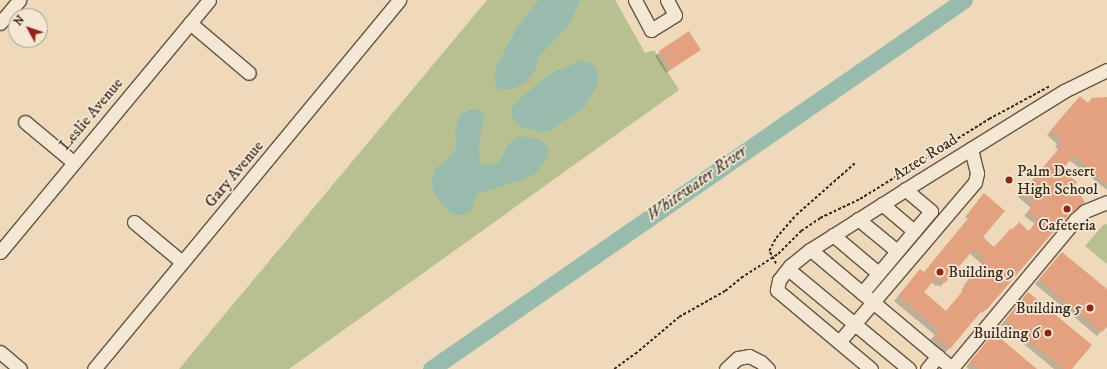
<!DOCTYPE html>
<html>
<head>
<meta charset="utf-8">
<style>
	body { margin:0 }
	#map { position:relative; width:1107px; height:369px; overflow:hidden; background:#eedabb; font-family:"IM FELL DW Pica",serif }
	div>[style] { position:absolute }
	.green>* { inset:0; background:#b9c090 }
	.water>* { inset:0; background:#99bbae }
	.shadow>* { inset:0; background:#0003 }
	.river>* { height:17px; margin:-8.5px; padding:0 8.5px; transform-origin:8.5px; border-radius:8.5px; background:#99bbae }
	.building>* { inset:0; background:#e4a180 }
	.path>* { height:1.5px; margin-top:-0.75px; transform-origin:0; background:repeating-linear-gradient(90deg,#3a271c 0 3px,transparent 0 5px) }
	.roads { filter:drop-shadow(1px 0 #675444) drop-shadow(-1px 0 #675444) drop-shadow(0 1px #675444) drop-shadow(0 -1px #675444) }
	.minor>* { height:13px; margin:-6.5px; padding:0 6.5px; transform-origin:6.5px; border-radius:6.5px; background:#f4e7d3 }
	.dots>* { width:11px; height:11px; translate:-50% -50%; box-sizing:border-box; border:2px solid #f4e7d3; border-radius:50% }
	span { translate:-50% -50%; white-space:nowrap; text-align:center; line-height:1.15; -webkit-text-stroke:3.5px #f4e7d3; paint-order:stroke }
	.street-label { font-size:16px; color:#3a271c }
	.poi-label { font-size:16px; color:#3a271c }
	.left { translate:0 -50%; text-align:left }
	.right { translate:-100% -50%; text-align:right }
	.water-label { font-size:17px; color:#524c40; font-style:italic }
	.north { position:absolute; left:8px; top:8px; width:40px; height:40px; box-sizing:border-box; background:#f4e7d3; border:1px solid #aa9a8a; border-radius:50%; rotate:310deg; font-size:11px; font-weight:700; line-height:16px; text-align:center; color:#3a271c }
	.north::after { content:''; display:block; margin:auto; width:14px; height:18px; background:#8f2418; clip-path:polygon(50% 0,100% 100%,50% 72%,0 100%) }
</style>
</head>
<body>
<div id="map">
	<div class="green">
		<div style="clip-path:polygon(487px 0,615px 0,645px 53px,654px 50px,679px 90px,289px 369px,179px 369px)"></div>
		<div style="clip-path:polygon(1107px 224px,1107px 264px,1085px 246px,1103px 225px)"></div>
	</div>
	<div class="water">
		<div style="clip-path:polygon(539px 0,580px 0,569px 25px,538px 58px,536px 69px,530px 77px,525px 83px,512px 89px,498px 89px,494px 81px,497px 64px,519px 25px)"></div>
		<div style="clip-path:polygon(579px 60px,592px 64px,598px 71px,598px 83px,585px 107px,575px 115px,561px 122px,555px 128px,544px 132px,522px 128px,516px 123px,512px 116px,511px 110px,516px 102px,545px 77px,559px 69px,568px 67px)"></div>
		<div style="clip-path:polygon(471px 109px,480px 110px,485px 116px,480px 137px,479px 152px,480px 162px,484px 165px,498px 163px,508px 145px,517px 136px,536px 138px,544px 143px,548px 149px,548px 156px,536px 173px,521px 180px,477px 194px,471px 211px,463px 215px,457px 215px,451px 213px,439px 201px,435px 195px,431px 181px,436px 168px,448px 159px,456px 148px,455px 131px,460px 114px)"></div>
	</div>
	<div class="shadow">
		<div style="clip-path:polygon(700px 50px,666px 73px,655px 56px,660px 52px)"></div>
		<div style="clip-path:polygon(evenodd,1107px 98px,1107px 190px,1069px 160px,1061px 170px,1084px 202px,1066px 217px,987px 309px,982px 313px,980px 311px,945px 353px,930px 340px,935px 335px,894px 301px,916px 275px,924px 273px,968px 219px,965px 217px,980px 199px,982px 238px,994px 249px,1012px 231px,1028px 232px,1035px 224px,1024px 216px,1031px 208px,1018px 197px,1058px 150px,1055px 147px,1057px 144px,1047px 135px,1075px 102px,1088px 104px,1107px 98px,969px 253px,982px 264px,963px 286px,964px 287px,961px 290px,963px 292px,946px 312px,922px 292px,931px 282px,936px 286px,938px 285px,940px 287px,969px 253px)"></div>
		<div style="clip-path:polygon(1058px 257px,1107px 290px,1107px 325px,1097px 336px,1035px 284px)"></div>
		<div style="clip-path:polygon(1024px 298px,1071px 369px,1054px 369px,1001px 325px)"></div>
		<div style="clip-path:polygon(989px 339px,1035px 369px,969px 369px,966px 367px)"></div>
	</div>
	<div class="river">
		<div style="left:431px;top:369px;width:648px;rotate:-34.7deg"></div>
	</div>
	<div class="building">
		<div style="clip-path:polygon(689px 31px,701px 50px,671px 69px,659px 51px)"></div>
		<div style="clip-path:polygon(evenodd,1080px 96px,1088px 103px,1092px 98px,1107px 97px,1107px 184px,1074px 155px,1062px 170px,1077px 182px,1074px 186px,1085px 202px,1071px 213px,1053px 232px,987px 309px,985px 307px,984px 308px,950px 349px,934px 335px,939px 330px,898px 296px,920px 269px,924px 272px,972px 214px,969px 212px,984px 193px,1005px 211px,983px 237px,994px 247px,1011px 228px,1012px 230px,1019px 222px,1029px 231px,1038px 219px,1028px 211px,1034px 203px,1022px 192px,1062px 145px,1059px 142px,1061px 139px,1051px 130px,1080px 96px,974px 249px,985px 259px,967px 281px,968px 282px,965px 286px,966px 287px,946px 311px,924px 292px,936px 278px,942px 283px,943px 281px,945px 283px,974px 249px)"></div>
		<div style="clip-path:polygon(1062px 252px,1107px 289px,1107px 327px,1102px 332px,1039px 279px)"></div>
		<div style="clip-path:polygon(1028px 292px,1092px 345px,1072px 369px,1064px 369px,1005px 320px)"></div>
		<div style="clip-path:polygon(994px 333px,1037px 369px,979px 369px,970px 362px)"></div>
	</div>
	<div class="path">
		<div style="left:776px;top:264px;width:15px;rotate:-118deg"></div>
		<div style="left:769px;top:251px;width:15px;rotate:-62deg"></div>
		<div style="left:776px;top:238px;width:30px;rotate:-49deg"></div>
		<div style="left:796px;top:215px;width:79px;rotate:-41.4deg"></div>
		<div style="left:614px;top:369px;width:26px;rotate:-36deg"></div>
		<div style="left:635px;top:354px;width:57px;rotate:-40.1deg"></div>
		<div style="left:679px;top:317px;width:53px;rotate:-29.5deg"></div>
		<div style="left:725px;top:291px;width:21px;rotate:-39deg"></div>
		<div style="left:741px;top:278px;width:44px;rotate:-33deg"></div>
		<div style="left:778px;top:254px;width:33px;rotate:-45deg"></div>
		<div style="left:801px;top:231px;width:23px;rotate:-34deg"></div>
		<div style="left:820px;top:218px;width:44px;rotate:-25.4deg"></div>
		<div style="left:860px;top:199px;width:152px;rotate:-31.8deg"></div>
		<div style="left:989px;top:119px;width:69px;rotate:-28.4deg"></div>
	</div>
	<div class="roads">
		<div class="minor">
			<div style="left:635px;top:0;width:34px;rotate:62deg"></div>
			<div style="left:651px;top:30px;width:28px;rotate:-32deg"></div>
			<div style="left:675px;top:15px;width:17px;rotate:-118deg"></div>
			<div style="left:0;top:23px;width:30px;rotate:-50deg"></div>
			<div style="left:190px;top:23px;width:77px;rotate:40.3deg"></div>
			<div style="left:25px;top:122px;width:62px;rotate:39.8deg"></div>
			<div style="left:882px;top:204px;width:42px;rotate:40.2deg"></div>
			<div style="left:858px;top:219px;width:50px;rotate:39.4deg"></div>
			<div style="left:134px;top:222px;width:62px;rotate:39.8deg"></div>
			<div style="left:833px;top:235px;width:59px;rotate:40.2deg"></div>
			<div style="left:811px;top:250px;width:185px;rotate:40deg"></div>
			<div style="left:0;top:252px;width:327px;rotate:-50.3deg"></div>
			<div style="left:788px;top:269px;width:157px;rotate:39.6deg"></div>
			<div style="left:862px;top:293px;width:107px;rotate:-49.9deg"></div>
			<div style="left:931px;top:211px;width:34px;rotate:-140deg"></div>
			<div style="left:839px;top:342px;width:210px;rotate:-49.6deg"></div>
			<div style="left:975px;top:182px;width:9px;rotate:-77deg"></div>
			<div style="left:977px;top:173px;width:25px;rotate:-104deg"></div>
			<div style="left:0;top:352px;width:26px;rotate:40deg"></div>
			<div style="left:94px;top:369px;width:479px;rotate:-50.4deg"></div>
			<div style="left:726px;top:369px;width:16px;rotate:-43deg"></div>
			<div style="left:738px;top:358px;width:11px;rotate:-10deg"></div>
			<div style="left:749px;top:356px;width:13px;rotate:27deg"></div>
			<div style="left:761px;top:362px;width:10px;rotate:45deg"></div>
			<div style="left:871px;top:369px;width:123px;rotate:-140deg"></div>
			<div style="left:777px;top:290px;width:10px;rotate:-79deg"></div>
			<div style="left:779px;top:280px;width:18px;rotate:-52deg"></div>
			<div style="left:790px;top:266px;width:26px;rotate:-39deg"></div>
			<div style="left:810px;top:250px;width:129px;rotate:-32.3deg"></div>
			<div style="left:919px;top:181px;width:171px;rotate:-31.8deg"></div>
			<div style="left:1064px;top:91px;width:48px;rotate:-26deg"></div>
			<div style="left:927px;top:369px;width:17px;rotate:-50deg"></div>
			<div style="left:951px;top:369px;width:195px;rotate:-50.2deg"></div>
			<div style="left:1076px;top:219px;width:12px;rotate:-42deg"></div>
			<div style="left:1085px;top:211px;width:24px;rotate:-22deg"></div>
		</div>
	</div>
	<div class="dots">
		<div style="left:1009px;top:180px;background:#8f2418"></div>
		<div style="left:1067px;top:209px;background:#8f2418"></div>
		<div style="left:940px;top:272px;background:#8f2418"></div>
		<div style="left:1090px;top:308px;background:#8f2418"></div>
		<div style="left:1048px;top:333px;background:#8f2418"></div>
	</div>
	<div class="street-label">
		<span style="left:91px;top:114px;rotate:-50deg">Leslie Avenue</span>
		<span style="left:925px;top:157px;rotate:-32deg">Aztec Road</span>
		<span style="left:234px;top:174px;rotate:-50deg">Gary Avenue</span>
	</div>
	<div class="poi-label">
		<span class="left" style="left:1017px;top:180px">Palm Desert<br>High School</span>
		<span style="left:1067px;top:225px">Cafeteria</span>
		<span class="left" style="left:948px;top:272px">Building 9</span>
		<span class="right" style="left:1082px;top:308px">Building 5</span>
		<span class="right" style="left:1040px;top:333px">Building 6</span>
	</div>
	<div class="water-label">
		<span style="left:697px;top:184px;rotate:-35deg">Whitewater River</span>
	</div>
	<div class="north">N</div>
</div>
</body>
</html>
